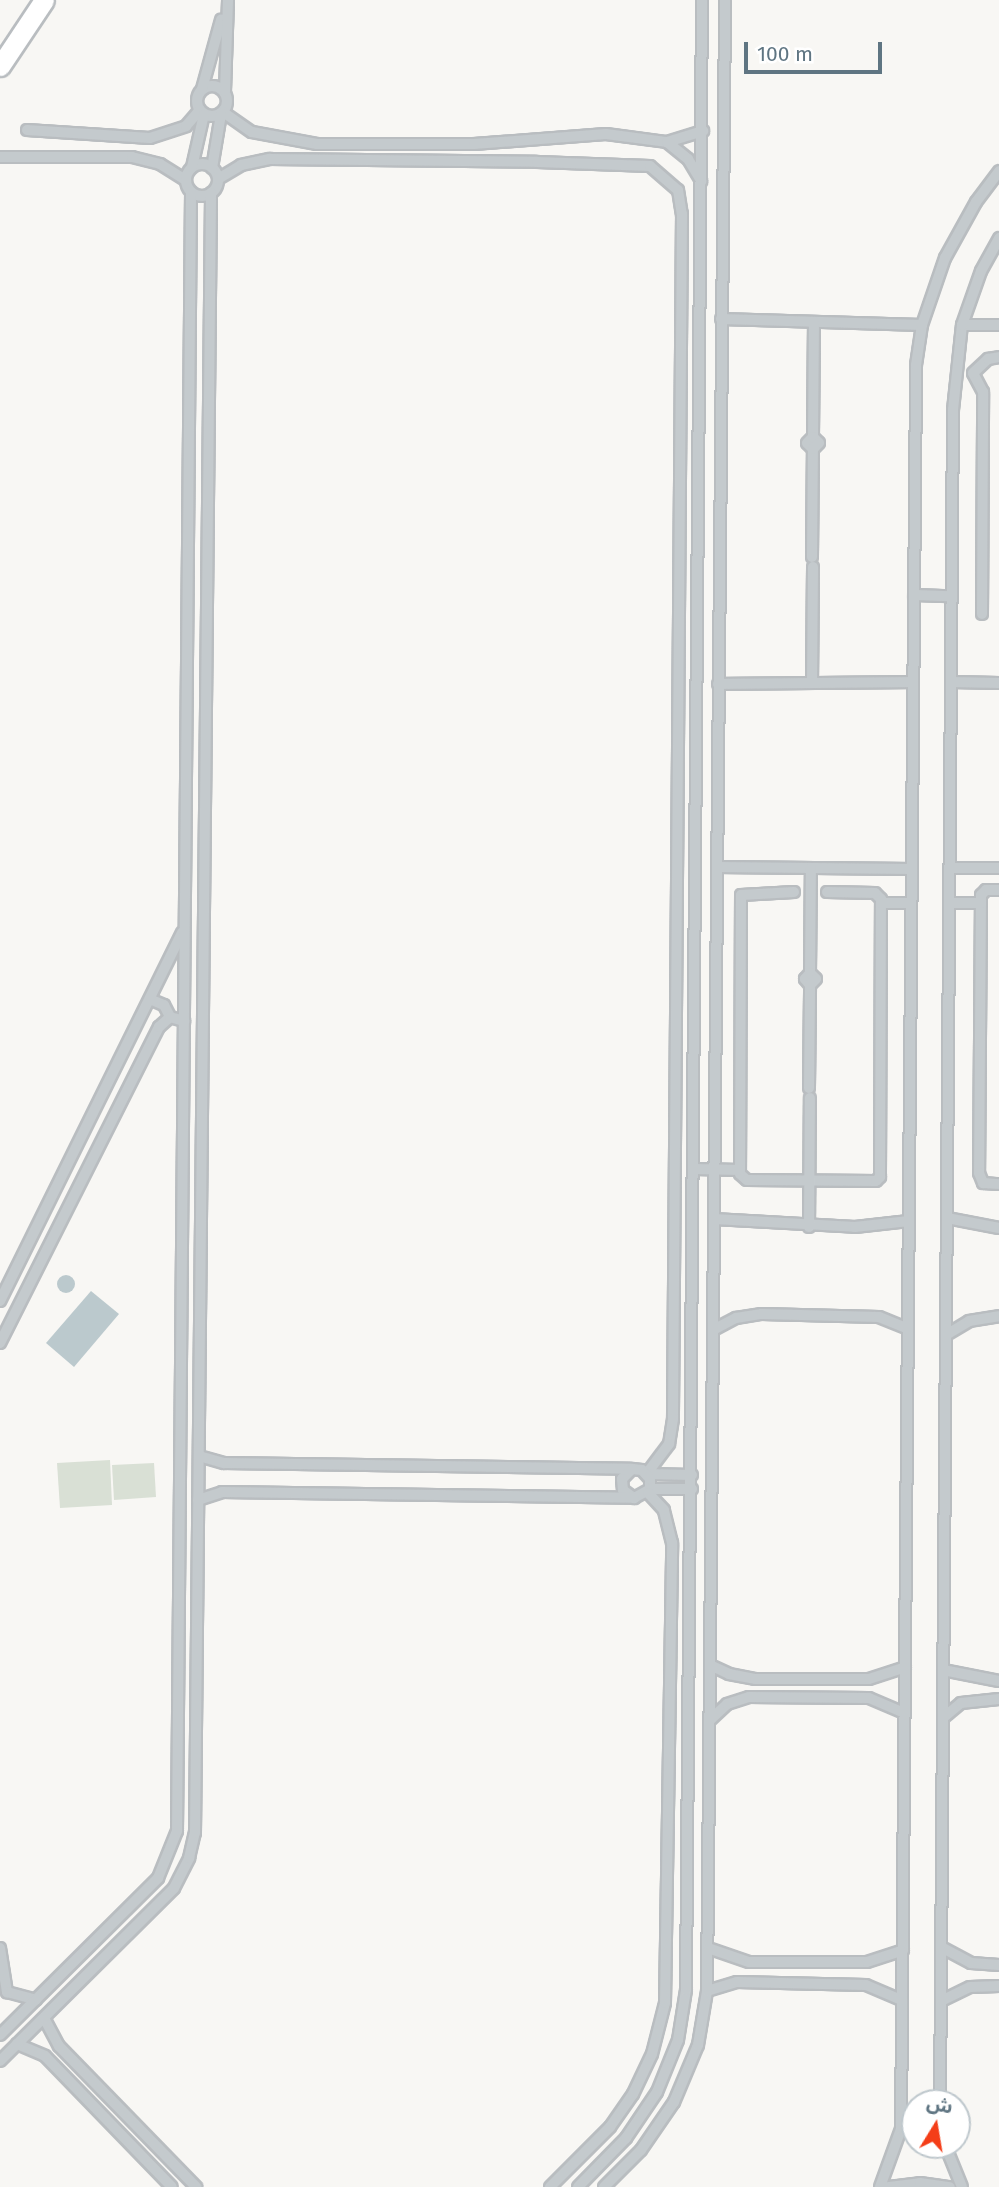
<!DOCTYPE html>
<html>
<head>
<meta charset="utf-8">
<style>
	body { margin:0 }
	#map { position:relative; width:999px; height:2187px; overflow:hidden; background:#f8f7f4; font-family:"Fira Sans","Noto Sans Arabic",sans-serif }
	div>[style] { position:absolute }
	.green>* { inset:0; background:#d9e0d5 }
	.water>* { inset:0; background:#bbc9cd }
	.round { border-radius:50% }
	.roads { filter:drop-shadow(2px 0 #b9bdc0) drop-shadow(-2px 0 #b9bdc0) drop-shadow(0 2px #b9bdc0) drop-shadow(0 -2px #b9bdc0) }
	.street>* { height:10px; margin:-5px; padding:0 5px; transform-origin:5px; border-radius:5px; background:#c4cacd }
	.street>.ring { margin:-5px; padding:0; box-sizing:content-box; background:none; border:10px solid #c4cacd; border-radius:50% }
	.highway>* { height:19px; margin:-9.5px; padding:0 9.5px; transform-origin:9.5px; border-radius:9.5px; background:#fff }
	span { translate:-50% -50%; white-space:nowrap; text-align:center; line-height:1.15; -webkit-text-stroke:7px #fff; paint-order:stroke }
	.north { position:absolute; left:901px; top:2089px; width:70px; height:70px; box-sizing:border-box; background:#fff; border:2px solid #bfc8cd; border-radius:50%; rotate:11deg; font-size:19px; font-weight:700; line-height:28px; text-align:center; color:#5f7582 }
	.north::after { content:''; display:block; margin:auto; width:24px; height:32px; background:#f43e18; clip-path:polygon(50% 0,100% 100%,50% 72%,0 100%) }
	.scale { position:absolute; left:744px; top:42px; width:138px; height:32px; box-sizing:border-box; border:4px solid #5f7582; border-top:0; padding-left:9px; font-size:21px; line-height:24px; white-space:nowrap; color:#5f7582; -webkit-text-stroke:5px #fff; paint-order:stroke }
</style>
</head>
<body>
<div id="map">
	<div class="green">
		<div style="clip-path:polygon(110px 1460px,112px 1505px,60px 1508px,57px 1463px)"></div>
		<div style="clip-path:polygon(154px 1463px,156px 1497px,114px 1500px,112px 1465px)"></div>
	</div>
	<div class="water">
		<div class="round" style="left:57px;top:1275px;width:18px;height:18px"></div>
		<div style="clip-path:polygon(91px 1291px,119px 1314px,74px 1367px,46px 1343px)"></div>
	</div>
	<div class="roads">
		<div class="street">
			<div class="ring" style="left:197px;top:86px;width:20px;height:20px"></div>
			<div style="left:202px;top:89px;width:72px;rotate:-74.6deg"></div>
			<div style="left:225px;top:91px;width:91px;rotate:-88.1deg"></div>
			<div style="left:223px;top:112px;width:35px;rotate:35deg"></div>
			<div style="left:252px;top:132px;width:66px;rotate:10.5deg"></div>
			<div style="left:317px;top:144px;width:157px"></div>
			<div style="left:474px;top:144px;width:132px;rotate:-4.3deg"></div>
			<div style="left:606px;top:134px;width:62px;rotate:7.5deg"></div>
			<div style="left:667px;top:142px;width:38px;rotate:-17deg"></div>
			<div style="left:27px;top:130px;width:123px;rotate:3.7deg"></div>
			<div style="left:150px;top:138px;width:38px;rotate:-18deg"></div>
			<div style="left:186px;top:126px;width:21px;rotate:-49deg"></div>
			<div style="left:667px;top:142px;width:27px;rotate:39deg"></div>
			<div style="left:688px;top:159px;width:26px;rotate:59deg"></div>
			<div style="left:0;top:157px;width:132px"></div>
			<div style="left:132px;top:157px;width:29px;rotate:14deg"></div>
			<div style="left:160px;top:164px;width:31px;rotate:32deg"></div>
			<div class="ring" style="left:186px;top:164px;width:22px;height:22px"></div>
			<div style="left:192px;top:167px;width:54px;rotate:-77.2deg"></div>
			<div style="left:212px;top:168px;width:55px;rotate:-80.5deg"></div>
			<div style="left:218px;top:179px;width:27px;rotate:-31deg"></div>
			<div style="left:241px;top:165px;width:30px;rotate:-12deg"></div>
			<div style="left:270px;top:159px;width:267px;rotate:0.6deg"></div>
			<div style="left:537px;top:162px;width:113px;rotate:2deg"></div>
			<div style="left:650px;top:166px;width:37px;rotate:41deg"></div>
			<div style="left:678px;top:190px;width:24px;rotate:81deg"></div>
			<div style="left:682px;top:214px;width:1205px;rotate:90.43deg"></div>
			<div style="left:673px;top:1419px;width:25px;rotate:99deg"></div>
			<div style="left:669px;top:1444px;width:36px;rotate:127deg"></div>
			<div style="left:721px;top:319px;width:201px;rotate:1.7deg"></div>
			<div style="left:962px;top:325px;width:37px"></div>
			<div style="left:813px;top:437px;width:115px;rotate:-89.5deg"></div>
			<div style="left:812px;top:557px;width:108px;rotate:-89.5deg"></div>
			<div style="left:813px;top:449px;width:8px;rotate:-135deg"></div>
			<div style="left:807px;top:443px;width:8px;rotate:-45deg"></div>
			<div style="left:813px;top:437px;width:8px;rotate:45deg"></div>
			<div style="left:819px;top:443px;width:8px;rotate:135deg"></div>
			<div style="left:914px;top:595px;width:37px;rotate:2deg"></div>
			<div style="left:982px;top:614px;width:222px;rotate:-89.7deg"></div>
			<div style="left:983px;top:392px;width:21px;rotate:-118deg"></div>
			<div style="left:973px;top:373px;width:21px;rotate:-43deg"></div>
			<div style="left:988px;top:359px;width:11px;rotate:-10deg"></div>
			<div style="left:951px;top:682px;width:48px;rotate:1.2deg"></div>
			<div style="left:812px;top:683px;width:116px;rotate:-89.5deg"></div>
			<div style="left:718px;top:684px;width:195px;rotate:-0.6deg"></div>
			<div style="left:717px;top:867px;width:195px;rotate:0.6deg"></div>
			<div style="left:949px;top:868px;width:50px"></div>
			<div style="left:999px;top:890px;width:13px;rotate:180deg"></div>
			<div style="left:986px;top:890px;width:7px;rotate:135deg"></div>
			<div style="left:981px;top:895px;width:278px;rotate:90.4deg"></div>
			<div style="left:979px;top:1173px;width:11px;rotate:68deg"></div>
			<div style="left:983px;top:1183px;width:16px;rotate:4deg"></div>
			<div style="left:794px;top:892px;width:53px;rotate:176.8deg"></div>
			<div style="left:741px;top:895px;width:279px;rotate:90.2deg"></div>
			<div style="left:740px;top:1174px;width:9px;rotate:41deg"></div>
			<div style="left:747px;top:1180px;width:129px;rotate:0.4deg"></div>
			<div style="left:876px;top:1181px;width:6px;rotate:-45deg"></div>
			<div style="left:880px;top:1177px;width:278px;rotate:-89.8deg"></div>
			<div style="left:881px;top:899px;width:8px;rotate:-135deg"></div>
			<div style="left:875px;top:893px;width:48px;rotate:-178.8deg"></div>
			<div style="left:881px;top:903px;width:30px"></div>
			<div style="left:949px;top:903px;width:32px"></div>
			<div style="left:810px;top:973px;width:105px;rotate:-89.5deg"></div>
			<div style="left:152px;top:1000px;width:13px;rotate:23deg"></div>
			<div style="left:164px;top:1005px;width:13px;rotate:63deg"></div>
			<div style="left:809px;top:1088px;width:103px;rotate:-89.4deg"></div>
			<div style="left:810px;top:985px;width:8px;rotate:-130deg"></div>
			<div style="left:805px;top:979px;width:8px;rotate:-50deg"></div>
			<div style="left:810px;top:973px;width:8px;rotate:45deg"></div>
			<div style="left:816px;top:979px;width:8px;rotate:135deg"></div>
			<div style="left:695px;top:1169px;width:45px;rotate:1.3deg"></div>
			<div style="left:947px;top:1218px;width:53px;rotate:10.9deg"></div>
			<div style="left:714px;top:1219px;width:141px;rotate:3.2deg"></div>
			<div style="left:855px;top:1227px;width:54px;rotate:-6.3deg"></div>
			<div style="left:809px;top:1227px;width:129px;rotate:-89.6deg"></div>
			<div style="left:0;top:1301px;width:411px;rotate:-63.7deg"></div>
			<div style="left:713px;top:1330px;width:26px;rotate:-28deg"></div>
			<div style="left:736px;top:1318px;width:26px;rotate:-9deg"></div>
			<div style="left:762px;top:1314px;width:117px;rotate:1.5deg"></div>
			<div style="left:879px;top:1317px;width:31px;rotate:22deg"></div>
			<div style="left:946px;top:1335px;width:27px;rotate:-31deg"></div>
			<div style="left:969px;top:1321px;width:30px;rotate:-9deg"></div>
			<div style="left:0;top:1343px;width:354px;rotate:-63.3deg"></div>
			<div style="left:159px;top:1027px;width:15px;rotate:-42deg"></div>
			<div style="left:170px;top:1017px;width:15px;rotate:16deg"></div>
			<div style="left:199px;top:1456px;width:26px;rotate:16deg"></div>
			<div style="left:224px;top:1463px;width:408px;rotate:0.8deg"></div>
			<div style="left:648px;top:1474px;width:44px;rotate:1.3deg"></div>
			<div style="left:650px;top:1489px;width:10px;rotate:-90deg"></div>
			<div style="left:650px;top:1479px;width:12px;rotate:-132deg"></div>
			<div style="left:642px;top:1470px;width:10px;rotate:-174deg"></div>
			<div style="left:632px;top:1469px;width:14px;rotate:135deg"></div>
			<div style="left:622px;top:1479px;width:11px;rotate:85deg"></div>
			<div style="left:623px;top:1490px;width:14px;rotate:36deg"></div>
			<div style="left:634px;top:1498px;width:18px;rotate:-29deg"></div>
			<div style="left:650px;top:1489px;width:42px"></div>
			<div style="left:198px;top:1500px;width:25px;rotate:-18deg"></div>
			<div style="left:222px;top:1492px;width:412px;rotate:0.8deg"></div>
			<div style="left:710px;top:1665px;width:21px;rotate:25deg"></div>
			<div style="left:729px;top:1674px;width:26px;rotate:11deg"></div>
			<div style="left:755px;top:1679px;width:114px"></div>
			<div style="left:869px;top:1679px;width:38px;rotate:-18deg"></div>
			<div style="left:943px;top:1670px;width:57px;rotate:11.1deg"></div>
			<div style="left:943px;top:1718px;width:23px;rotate:-40deg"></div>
			<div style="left:961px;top:1703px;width:38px;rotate:-6deg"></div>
			<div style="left:710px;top:1720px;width:23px;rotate:-43deg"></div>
			<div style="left:727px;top:1704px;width:23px;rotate:-18deg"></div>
			<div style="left:749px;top:1697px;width:120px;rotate:0.5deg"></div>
			<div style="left:869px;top:1698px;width:39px;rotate:23deg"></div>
			<div style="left:941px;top:1947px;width:34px;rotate:28deg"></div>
			<div style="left:971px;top:1963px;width:28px;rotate:4deg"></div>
			<div style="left:0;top:1948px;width:45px;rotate:81deg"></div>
			<div style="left:7px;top:1992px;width:30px;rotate:15deg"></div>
			<div style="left:708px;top:1948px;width:43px;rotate:18.9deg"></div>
			<div style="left:749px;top:1962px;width:118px"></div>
			<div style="left:867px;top:1962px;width:38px;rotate:-18deg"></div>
			<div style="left:707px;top:1991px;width:31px;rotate:-17deg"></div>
			<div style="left:737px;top:1982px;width:129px;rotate:1.3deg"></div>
			<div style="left:866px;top:1985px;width:39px;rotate:23deg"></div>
			<div style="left:941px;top:2001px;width:32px;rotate:-26deg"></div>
			<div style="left:970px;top:1987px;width:29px;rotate:-2deg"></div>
			<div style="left:44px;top:2018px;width:32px;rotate:62deg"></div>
			<div style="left:59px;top:2046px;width:197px;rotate:45.8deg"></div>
			<div style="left:0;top:2035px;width:223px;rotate:-44.8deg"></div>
			<div style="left:158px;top:1878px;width:51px;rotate:-68deg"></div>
			<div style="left:177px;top:1831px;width:1639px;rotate:-89.51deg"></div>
			<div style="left:17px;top:2044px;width:30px;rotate:23deg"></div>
			<div style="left:45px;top:2056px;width:182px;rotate:45.9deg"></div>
			<div style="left:0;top:2061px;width:245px;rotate:-44.8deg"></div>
			<div style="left:174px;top:1888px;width:34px;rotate:-63deg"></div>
			<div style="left:189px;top:1858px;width:26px;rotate:-77deg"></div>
			<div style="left:195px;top:1833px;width:1640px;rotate:-89.44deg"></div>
			<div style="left:940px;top:2103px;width:1693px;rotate:-89.56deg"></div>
			<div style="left:953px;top:410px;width:85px;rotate:-84deg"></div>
			<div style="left:962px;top:325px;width:57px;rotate:-70.6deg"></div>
			<div style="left:981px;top:271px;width:38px;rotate:-61deg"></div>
			<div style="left:945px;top:2145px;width:45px;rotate:68deg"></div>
			<div style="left:550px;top:2187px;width:85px;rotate:-45deg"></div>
			<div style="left:610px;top:2127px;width:40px;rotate:-55.1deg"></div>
			<div style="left:633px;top:2094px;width:44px;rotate:-64.6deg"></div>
			<div style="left:652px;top:2054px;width:53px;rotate:-75.7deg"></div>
			<div style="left:665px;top:2003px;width:460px;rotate:-89.1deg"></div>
			<div style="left:672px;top:1543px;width:34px;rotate:-104deg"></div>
			<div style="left:664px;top:1510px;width:23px;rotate:-133deg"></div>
			<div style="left:578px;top:2187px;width:69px;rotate:-45.6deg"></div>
			<div style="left:626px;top:2138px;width:55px;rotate:-56deg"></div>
			<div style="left:657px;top:2092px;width:56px;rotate:-68deg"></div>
			<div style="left:678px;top:2040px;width:51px;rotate:-80.9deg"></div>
			<div style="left:686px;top:1990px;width:1990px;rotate:-89.54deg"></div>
			<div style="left:604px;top:2187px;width:52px;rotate:-45deg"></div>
			<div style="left:641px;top:2150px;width:58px;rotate:-55.5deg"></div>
			<div style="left:674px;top:2102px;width:62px;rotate:-67.2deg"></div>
			<div style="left:698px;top:2045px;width:55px;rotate:-80.5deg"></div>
			<div style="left:707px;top:1991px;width:1991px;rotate:-89.48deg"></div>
			<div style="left:880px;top:2187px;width:62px;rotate:-70.1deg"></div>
			<div style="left:901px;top:2129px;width:1764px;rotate:-89.51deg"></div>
			<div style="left:916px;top:365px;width:40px;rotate:-81.5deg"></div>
			<div style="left:922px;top:325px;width:71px;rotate:-71.1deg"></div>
			<div style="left:945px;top:258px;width:64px;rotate:-61deg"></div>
			<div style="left:976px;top:202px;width:39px;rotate:-53deg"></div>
			<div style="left:889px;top:2187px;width:31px;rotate:-7deg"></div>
			<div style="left:920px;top:2183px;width:30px;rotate:8deg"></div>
		</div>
		<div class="highway">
			<div style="left:0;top:66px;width:79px;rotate:-56.3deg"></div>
		</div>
	</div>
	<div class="north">ش</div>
	<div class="scale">100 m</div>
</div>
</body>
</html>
